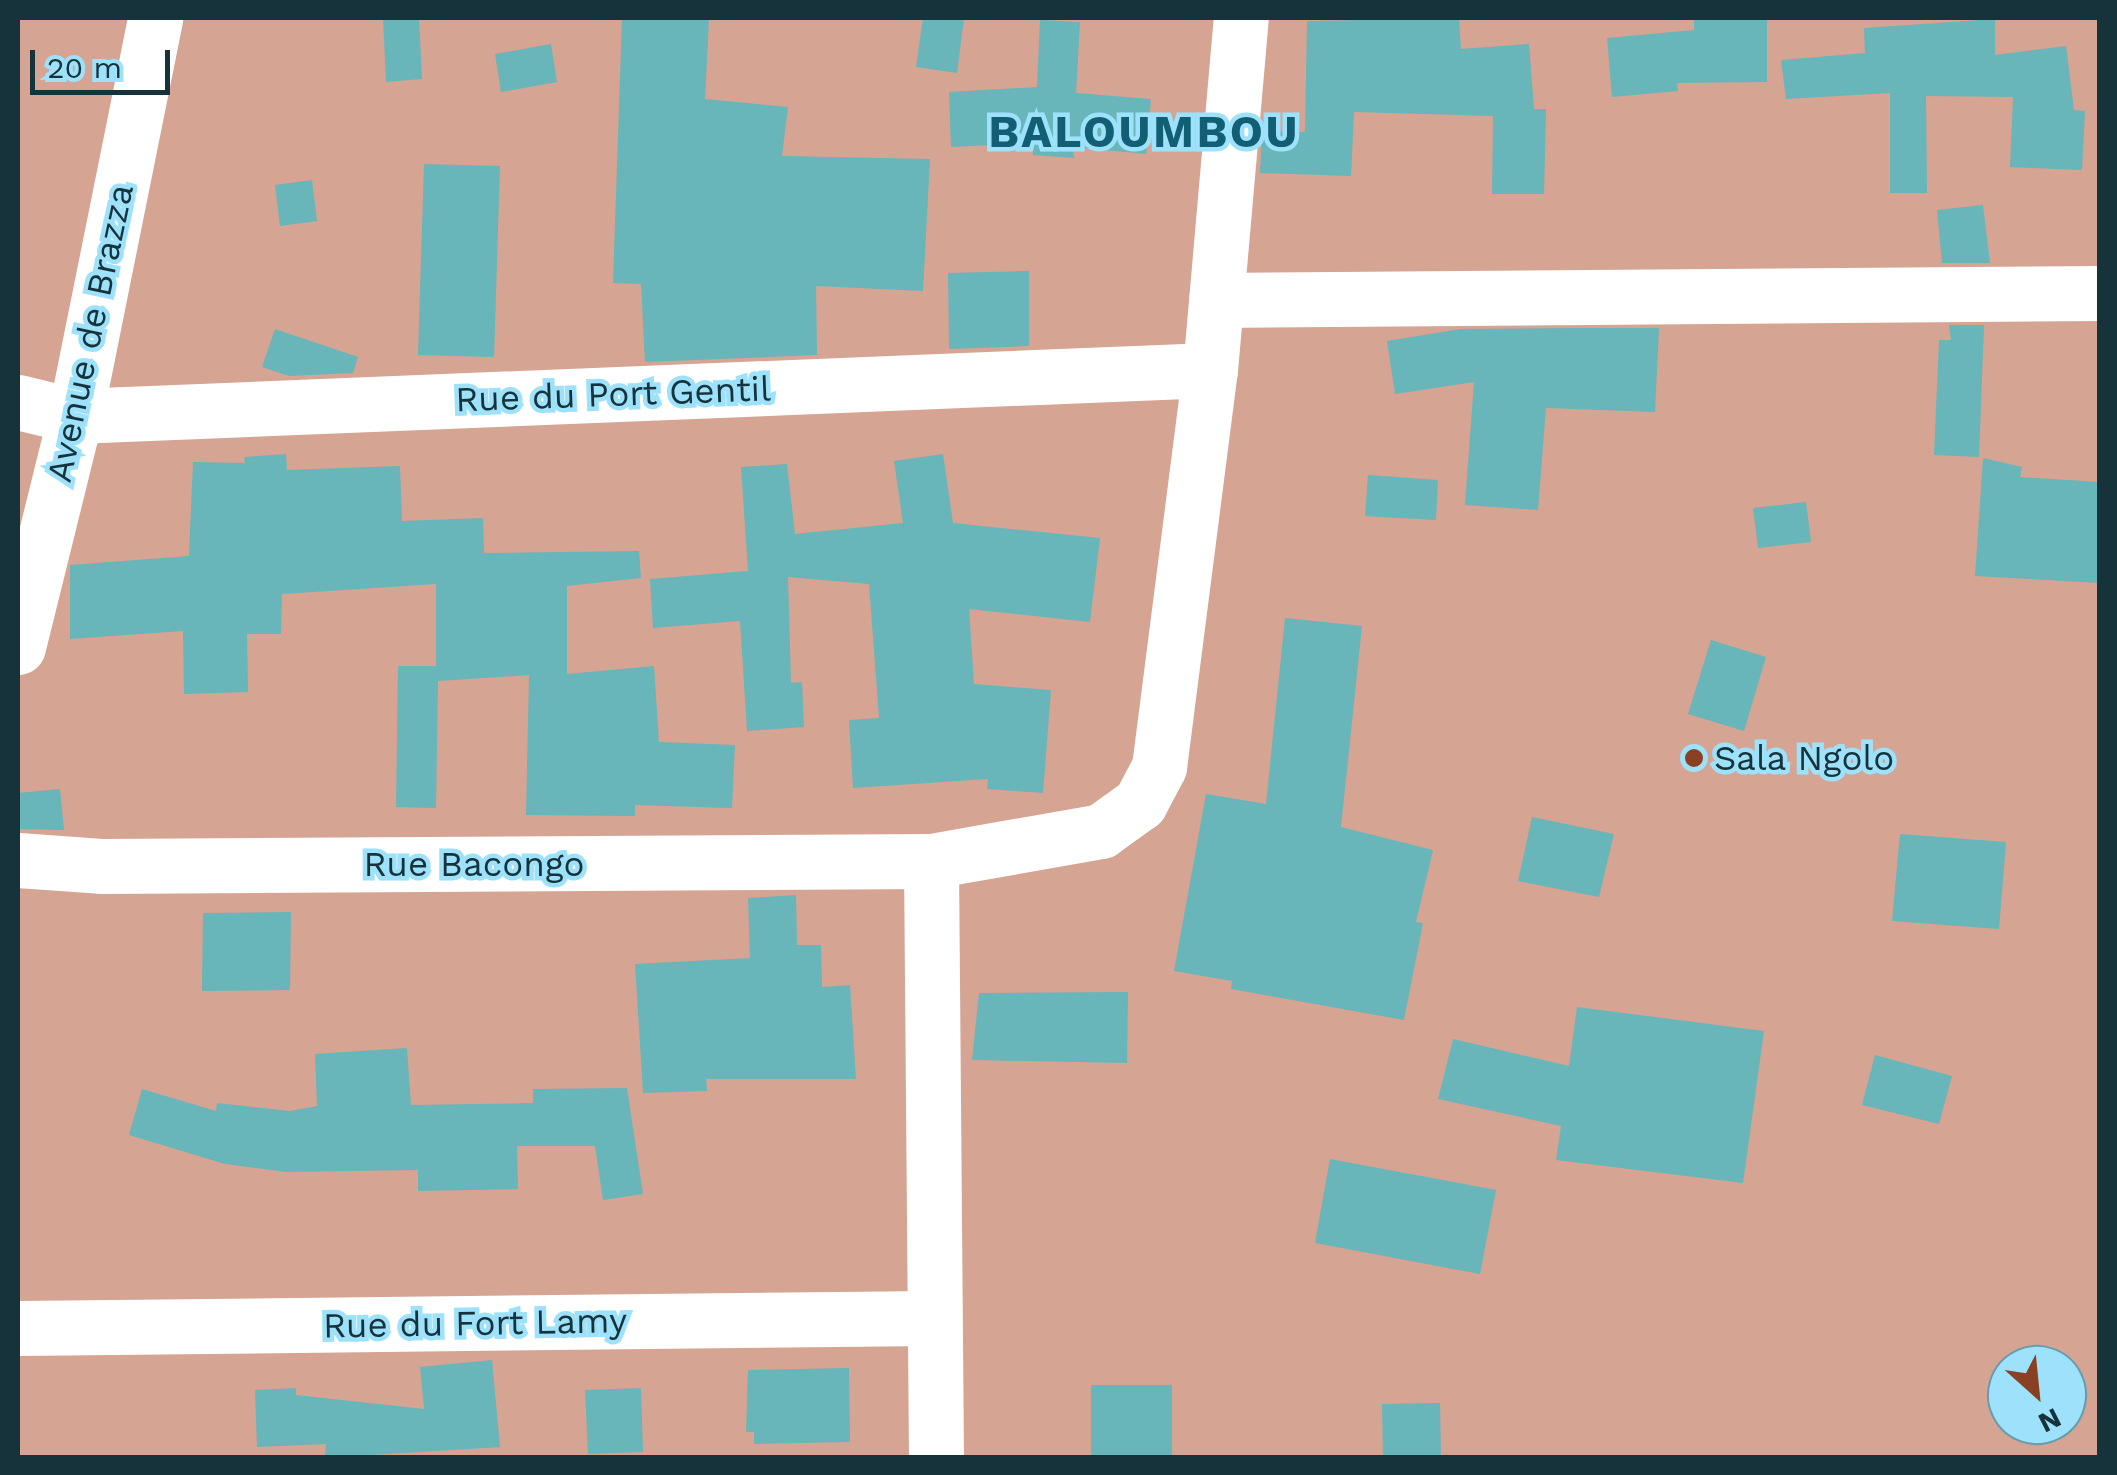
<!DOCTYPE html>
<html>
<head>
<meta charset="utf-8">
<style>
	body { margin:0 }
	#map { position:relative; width:2117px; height:1475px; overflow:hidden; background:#90d5ed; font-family:"Work Sans",sans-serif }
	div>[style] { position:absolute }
	.green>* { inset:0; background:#d5a492 }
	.building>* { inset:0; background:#68b5ba }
	.minor>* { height:55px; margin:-27.5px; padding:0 27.5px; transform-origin:27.5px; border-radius:27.5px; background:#fff }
	.dots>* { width:28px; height:28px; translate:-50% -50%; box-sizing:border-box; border:5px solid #9de2fa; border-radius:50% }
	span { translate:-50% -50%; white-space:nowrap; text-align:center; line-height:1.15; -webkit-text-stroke:9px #9de2fa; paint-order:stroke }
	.street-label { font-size:35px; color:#16333c }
	.poi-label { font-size:35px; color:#16333c }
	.left { translate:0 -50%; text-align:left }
	.district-label { font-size:45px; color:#125e73; font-weight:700; letter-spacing:2.5px }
	.frame { position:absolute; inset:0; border:20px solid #16333c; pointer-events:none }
	.north { position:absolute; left:1987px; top:1345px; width:100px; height:100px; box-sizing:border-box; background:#9de2fa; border:2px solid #679cae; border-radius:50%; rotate:153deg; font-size:28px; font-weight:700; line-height:40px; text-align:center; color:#16333c }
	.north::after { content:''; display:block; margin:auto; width:35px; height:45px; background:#894023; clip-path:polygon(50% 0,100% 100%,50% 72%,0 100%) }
	.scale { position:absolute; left:30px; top:50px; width:140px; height:45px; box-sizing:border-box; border:5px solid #16333c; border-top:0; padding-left:12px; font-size:30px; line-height:35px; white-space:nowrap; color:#16333c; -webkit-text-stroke:8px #9de2fa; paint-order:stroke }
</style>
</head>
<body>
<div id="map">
	<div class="green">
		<div style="clip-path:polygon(evenodd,18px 18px,2099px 18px,2099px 1457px,18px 1457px,18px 18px,2007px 1365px,2067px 1365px,2067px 1425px,2007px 1425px,2007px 1365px)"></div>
	</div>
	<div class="building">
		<div style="clip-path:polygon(383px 18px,419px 18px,422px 79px,386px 82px)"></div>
		<div style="clip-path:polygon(622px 18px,709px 18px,705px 99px,788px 107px,782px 156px,930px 159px,923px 291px,816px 286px,817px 355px,645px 362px,641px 284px,613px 283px)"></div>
		<div style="clip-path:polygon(923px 18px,964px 18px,957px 73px,916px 67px)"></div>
		<div style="clip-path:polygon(1459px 18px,1461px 49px,1529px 44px,1534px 109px,1546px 109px,1544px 194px,1492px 194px,1493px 116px,1354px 112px,1351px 176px,1260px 173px,1262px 131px,1305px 132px,1307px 21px)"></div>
		<div style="clip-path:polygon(1995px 19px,1995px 55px,2066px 46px,2074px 110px,2085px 111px,2082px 170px,2010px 167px,2013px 97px,1926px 96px,1927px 193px,1890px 193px,1890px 93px,1786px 99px,1781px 60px,1865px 53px,1864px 28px)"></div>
		<div style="clip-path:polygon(1040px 20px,1080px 22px,1076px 93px,1151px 99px,1146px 154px,1073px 147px,1074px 158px,1033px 155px,1034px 143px,951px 147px,949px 92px,1037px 87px)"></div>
		<div style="clip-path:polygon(1694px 20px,1767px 20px,1767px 82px,1677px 83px,1678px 91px,1612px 97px,1607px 38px,1694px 30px)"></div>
		<div style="clip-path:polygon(551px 44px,557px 82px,501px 92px,495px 54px)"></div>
		<div style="clip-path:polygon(424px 164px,500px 166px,494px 357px,418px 355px)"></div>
		<div style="clip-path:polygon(312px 180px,317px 221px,280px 226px,275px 185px)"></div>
		<div style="clip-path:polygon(1983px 205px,1990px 263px,1942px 263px,1937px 210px)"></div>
		<div style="clip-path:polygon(1029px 271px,1029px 346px,949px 349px,948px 273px)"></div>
		<div style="clip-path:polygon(1949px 325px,1984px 325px,1979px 457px,1934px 455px,1939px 340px,1951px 340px)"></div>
		<div style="clip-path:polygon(1582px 328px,1659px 328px,1655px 412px,1546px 408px,1538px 510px,1465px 505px,1474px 382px,1395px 394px,1387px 341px,1460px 329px)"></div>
		<div style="clip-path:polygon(275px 329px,358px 357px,353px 373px,289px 376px,262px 367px)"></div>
		<div style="clip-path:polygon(286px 454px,287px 470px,400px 466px,402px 521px,483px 518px,484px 553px,639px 551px,641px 578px,567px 586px,567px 674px,654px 666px,659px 742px,735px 745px,732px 808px,635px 805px,635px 816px,526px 815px,529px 675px,438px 681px,436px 808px,396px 807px,398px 666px,436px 666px,436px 584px,282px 594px,281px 634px,247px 634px,248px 692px,184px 694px,183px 631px,70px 639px,70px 565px,189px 556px,193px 462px,245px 463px,244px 457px)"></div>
		<div style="clip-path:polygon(943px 454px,953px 523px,1100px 538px,1090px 622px,969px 609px,974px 684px,1051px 690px,1043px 793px,987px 789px,988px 779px,853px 788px,849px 720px,879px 718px,869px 584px,788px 577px,791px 683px,802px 682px,804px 727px,747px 731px,740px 621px,653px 628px,650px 579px,748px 571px,741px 467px,787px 464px,795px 534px,903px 523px,894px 461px)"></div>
		<div style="clip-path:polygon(1983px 458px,2022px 467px,2020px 477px,2100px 482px,2100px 583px,1975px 576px)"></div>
		<div style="clip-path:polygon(1368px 475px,1438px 480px,1436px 520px,1365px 516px)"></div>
		<div style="clip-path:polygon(1806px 502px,1811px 542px,1758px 548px,1753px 508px)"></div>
		<div style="clip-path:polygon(1285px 618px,1362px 626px,1341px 827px,1433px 850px,1416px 922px,1423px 923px,1404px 1020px,1231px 989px,1232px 981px,1174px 971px,1206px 794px,1266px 804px)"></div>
		<div style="clip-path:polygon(1711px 640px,1766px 657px,1744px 731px,1688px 714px)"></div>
		<div style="clip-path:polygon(60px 789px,64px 830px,18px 829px,18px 793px)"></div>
		<div style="clip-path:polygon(1532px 817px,1614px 834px,1599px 897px,1518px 881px)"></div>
		<div style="clip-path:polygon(1900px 834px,2006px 842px,1999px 929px,1892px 921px)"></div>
		<div style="clip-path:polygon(796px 895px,797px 945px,821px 945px,822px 987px,850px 985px,856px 1079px,706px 1079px,707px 1091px,643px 1093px,635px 964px,750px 958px,748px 898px)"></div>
		<div style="clip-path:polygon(291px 912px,290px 990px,202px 991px,203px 913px)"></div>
		<div style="clip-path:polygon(1128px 992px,1127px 1063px,972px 1060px,979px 993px)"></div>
		<div style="clip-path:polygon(1577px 1007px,1764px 1031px,1743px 1183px,1556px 1160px,1561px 1126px,1438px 1099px,1453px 1039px,1569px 1066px)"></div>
		<div style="clip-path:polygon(407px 1048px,411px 1105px,533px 1103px,533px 1089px,627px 1088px,643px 1194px,603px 1200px,595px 1146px,517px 1146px,518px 1189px,418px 1191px,418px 1170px,286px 1172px,225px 1164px,129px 1135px,142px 1089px,216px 1111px,217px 1103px,290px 1111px,317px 1106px,315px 1054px)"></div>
		<div style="clip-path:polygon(1875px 1055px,1952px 1076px,1939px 1124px,1862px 1105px)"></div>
		<div style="clip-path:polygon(1330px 1159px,1496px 1190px,1480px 1274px,1315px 1243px)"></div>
		<div style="clip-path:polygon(492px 1360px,500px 1447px,325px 1458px,326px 1444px,257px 1447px,255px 1390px,296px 1388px,296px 1395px,424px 1409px,420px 1367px)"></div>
		<div style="clip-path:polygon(849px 1368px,850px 1442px,754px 1444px,754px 1432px,746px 1432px,748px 1370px)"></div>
		<div style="clip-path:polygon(1091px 1385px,1172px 1385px,1172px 1458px,1091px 1458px)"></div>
		<div style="clip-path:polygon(641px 1388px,643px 1452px,588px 1454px,585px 1390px)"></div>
		<div style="clip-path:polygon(1440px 1403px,1441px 1458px,1383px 1458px,1382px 1404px)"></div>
	</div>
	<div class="minor">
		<div style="left:1216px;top:300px;width:884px;rotate:-0.45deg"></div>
		<div style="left:18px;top:402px;width:59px;rotate:13.8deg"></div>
		<div style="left:75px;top:416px;width:1136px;rotate:-2.32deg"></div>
		<div style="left:18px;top:647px;width:238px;rotate:-76.1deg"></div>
		<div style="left:75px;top:416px;width:406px;rotate:-78.6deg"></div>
		<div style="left:18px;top:860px;width:83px;rotate:4.1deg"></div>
		<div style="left:101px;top:866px;width:830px;rotate:-0.35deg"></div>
		<div style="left:931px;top:861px;width:173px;rotate:-10deg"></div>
		<div style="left:1101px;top:831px;width:48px;rotate:-35.7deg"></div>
		<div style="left:1140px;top:803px;width:41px;rotate:-62.2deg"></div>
		<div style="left:1159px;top:767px;width:400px;rotate:-82.7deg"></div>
		<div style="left:1210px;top:370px;width:353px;rotate:-85deg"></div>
		<div style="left:931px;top:861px;width:597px;rotate:89.52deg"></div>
		<div style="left:18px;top:1328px;width:915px;rotate:-0.63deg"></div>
	</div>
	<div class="dots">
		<div style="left:1694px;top:758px;background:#894023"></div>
	</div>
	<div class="street-label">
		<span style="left:90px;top:333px;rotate:-78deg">Avenue de Brazza</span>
		<span style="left:613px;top:394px;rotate:-2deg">Rue du Port Gentil</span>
		<span style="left:474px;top:864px">Rue Bacongo</span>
		<span style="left:475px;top:1323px;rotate:-1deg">Rue du Fort Lamy</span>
	</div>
	<div class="poi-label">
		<span class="left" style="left:1714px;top:758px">Sala Ngolo</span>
	</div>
	<div class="district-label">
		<span style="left:1144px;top:132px">BALOUMBOU</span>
	</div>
	<div class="frame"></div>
	<div class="north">N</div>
	<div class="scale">20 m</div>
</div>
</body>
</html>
